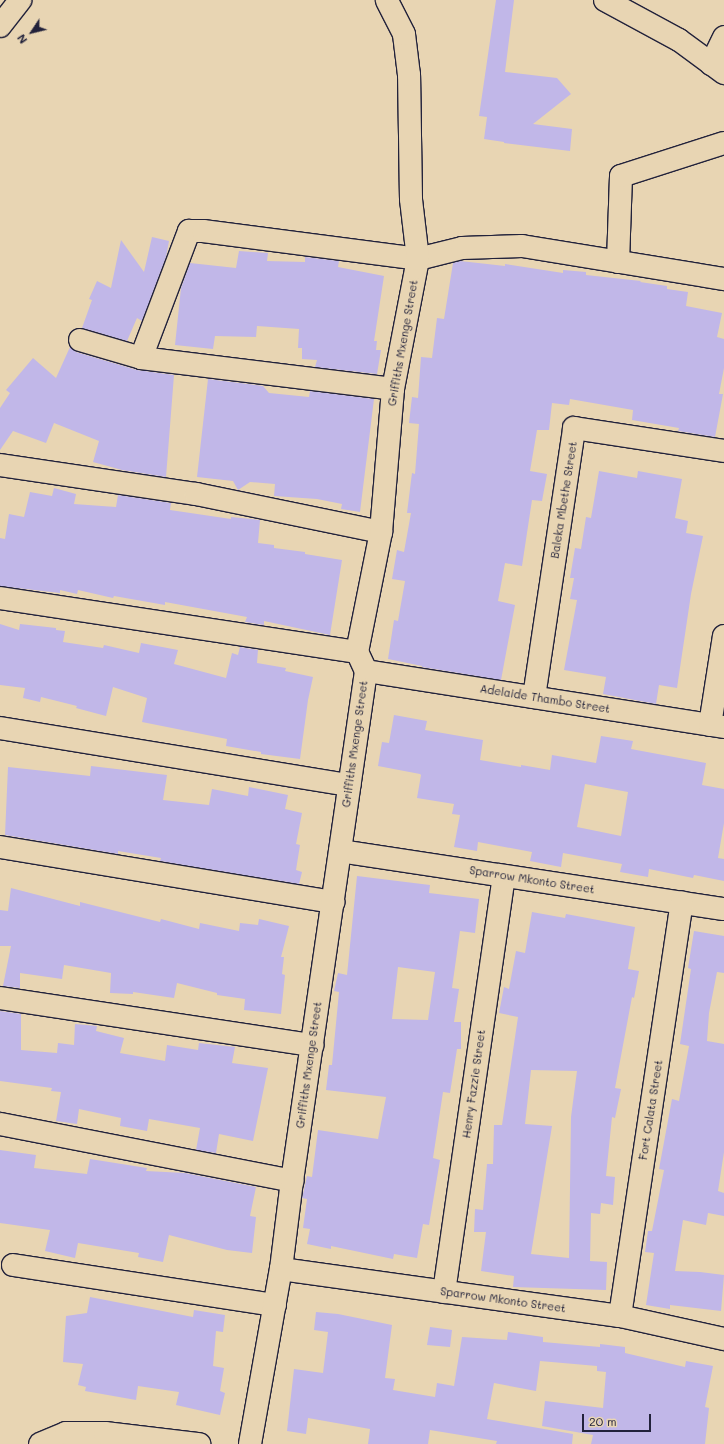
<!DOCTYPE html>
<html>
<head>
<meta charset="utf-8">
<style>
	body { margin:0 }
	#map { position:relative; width:724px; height:1444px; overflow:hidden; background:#e8d5b3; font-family:Mali,sans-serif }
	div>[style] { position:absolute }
	.building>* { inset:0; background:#c1b7e8 }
	.roads { filter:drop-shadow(1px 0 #22223b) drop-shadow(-1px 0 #22223b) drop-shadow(0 1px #22223b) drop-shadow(0 -1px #22223b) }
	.street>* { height:22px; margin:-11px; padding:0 11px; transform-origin:11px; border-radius:11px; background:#e8d5b3 }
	span { translate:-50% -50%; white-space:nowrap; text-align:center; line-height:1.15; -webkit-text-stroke:4px #e8d5b3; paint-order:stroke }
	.street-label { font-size:11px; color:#22223b }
	.north { position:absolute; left:12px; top:12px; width:40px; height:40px; -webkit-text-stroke:3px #e8d5b3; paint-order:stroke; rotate:235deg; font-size:11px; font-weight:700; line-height:16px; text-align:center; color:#22223b }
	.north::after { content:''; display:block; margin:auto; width:14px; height:18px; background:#22223b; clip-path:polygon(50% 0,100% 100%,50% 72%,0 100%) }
	.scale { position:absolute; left:582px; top:1414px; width:69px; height:18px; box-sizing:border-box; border:2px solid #22223b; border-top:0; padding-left:5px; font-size:12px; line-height:14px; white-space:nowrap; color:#22223b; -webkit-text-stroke:3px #e8d5b3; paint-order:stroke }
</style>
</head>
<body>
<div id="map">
	<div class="building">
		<div style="clip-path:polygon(496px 0,514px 0,505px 72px,557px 78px,571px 94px,533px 124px,572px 129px,570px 151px,504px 143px,504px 142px,484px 139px,487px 117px,479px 116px)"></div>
		<div style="clip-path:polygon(152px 237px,169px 241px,166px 257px,142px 321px,137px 318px,127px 341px,82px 328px,92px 300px,89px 299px,97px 281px,111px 288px,121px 240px,144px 272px)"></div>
		<div style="clip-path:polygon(239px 251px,268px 253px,267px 261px,305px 262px,305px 257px,339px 261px,338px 267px,384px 276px,374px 341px,377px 341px,376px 350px,381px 350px,377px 374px,315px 367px,317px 360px,302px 359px,302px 348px,298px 348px,299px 329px,257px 326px,256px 337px,215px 336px,213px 349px,175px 345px,181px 288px,190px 263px,236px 268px)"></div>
		<div style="clip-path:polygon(460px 261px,505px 266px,505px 264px,563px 273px,563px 270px,586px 272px,586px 275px,641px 281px,640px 282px,667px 286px,667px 289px,688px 292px,686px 306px,722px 313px,717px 337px,724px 339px,724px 368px,719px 394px,723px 394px,715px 437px,678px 431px,679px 428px,632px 420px,633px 410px,570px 399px,569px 405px,552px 403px,549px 430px,537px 430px,530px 471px,547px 474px,542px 501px,532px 500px,522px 566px,505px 563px,498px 601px,515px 605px,501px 680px,422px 667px,422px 666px,388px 659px,394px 620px,398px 621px,405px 581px,392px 579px,397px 550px,404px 552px,411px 513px,407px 513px,412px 473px,415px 474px,419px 424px,409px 423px,412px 397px,418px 398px,421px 357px,432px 358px,437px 318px,444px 319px,453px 263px)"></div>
		<div style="clip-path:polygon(70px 347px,76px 352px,137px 370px,174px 375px,166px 477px,122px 470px,93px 462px,99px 441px,54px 423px,46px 443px,13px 431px,0 450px,0 408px,10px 393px,6px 390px,33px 358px,56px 378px)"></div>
		<div style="clip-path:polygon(208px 379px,263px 386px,269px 393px,309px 397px,310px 391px,374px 399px,360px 512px,341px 509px,342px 504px,317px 499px,274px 496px,275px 484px,250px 482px,238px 490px,233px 481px,197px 477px)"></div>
		<div style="clip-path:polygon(599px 471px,637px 478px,638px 471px,682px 479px,675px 518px,688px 521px,686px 533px,703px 536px,691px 594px,677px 688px,659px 685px,656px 704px,603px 694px,606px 677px,564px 670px,577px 600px,570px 599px,574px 578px,570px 578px,575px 548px,581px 549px,586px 517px,591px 518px)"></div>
		<div style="clip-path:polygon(54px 488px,76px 494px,74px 504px,116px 507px,118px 495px,171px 503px,170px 510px,231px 519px,231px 517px,260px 520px,258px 543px,274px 545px,274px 548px,305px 552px,305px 554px,342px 560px,330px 635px,264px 621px,264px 625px,245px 622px,247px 617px,165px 602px,165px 605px,114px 596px,113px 598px,78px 590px,77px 594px,60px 590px,60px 593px,0 586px,0 538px,5px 539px,9px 514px,24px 517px,30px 492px,52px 496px)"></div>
		<div style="clip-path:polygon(0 624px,19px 630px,20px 624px,56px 628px,56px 630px,65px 631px,63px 642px,103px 648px,104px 645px,139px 653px,141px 643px,178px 650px,174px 664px,226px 678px,232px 653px,238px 655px,240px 647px,258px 650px,257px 663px,286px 668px,285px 671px,313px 677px,308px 700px,300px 759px,261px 754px,261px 752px,226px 746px,227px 739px,142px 722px,147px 698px,113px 687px,106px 716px,76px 708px,77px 706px,41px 697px,40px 702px,23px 698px,25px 688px,0 685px)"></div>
		<div style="clip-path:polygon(evenodd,394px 715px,427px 721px,425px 730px,483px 740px,480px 760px,521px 767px,521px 765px,550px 770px,552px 755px,596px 763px,601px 736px,633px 741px,631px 749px,706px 763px,702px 785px,724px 789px,724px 823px,718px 858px,724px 859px,724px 881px,694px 875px,693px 878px,649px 869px,648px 877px,620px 872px,622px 864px,563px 853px,561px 867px,530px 861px,532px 852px,478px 842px,477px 851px,454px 847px,460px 815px,452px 814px,454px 804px,417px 798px,421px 775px,420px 774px,378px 766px,382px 742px,389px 743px,394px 715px,585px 784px,628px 792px,621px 836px,577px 827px,585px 784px)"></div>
		<div style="clip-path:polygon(91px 766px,167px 775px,163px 800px,209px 805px,212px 789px,248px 796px,249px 787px,288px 795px,285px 809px,302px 813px,296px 844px,300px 845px,296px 870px,302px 872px,299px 884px,160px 861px,161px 858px,118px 851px,118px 854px,5px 835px,8px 767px,90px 776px)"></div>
		<div style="clip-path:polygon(evenodd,357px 876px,430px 885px,429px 893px,479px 899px,475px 933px,460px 931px,452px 988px,459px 989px,454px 1022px,461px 1022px,461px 1049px,457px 1049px,450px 1093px,443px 1092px,433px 1158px,440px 1160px,429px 1225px,423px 1224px,417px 1258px,394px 1254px,393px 1259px,331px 1246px,331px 1249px,307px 1244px,310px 1229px,303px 1228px,307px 1199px,302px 1198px,303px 1194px,307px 1176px,312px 1177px,318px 1130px,378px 1139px,386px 1097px,326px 1090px,329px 1065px,332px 1065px,339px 992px,334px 991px,338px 973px,347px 975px,357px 876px,398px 967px,435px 972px,428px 1020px,392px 1019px,398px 967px)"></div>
		<div style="clip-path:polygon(11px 888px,80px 906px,80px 902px,160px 922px,161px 919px,199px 929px,200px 923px,239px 931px,240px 923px,258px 925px,259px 919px,289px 926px,281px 957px,284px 957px,282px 974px,285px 975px,281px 1014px,244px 1010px,245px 999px,217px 995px,217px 993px,177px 983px,174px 998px,133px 992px,133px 994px,110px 993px,111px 973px,64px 965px,62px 979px,20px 973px,20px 988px,3px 986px,11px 946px,0 946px,0 910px,8px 911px)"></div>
		<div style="clip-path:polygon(evenodd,532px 912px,565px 918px,566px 914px,635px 927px,628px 969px,639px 971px,634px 998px,632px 997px,615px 1088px,621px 1089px,615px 1118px,612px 1117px,606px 1176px,615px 1177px,613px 1205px,601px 1203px,600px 1214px,591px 1213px,590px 1261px,607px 1262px,606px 1290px,513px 1287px,514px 1276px,481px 1271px,486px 1232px,474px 1232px,475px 1209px,483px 1210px,487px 1164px,493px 1164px,494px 1125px,502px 1125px,518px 1017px,499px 1013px,504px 987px,509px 989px,516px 951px,525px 953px,532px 912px,531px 1070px,577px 1071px,571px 1117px,569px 1258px,531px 1254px,552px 1126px,525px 1124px,531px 1070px)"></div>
		<div style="clip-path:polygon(694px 931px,724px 936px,724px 973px,717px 972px,709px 1013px,707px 1041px,724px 1044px,724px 1152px,718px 1191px,724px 1193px,724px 1216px,708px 1213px,706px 1225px,683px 1220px,675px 1271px,700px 1272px,724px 1275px,721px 1311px,670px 1305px,670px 1309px,646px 1305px,654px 1253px,645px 1252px,648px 1231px,652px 1231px,664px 1170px,659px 1169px,672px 1099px,679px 1101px,689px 1046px,680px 1044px,691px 969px,688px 968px)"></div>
		<div style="clip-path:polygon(0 1011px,21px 1014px,21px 1050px,57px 1053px,58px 1043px,74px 1045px,75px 1024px,97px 1026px,96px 1031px,124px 1038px,120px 1053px,165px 1061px,167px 1045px,198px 1050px,199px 1043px,235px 1047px,232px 1063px,268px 1068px,253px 1141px,219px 1134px,216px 1153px,196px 1150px,200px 1128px,149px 1119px,147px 1131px,120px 1126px,121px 1118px,79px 1109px,77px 1124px,56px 1121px,61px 1092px,51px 1091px,52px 1088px,0 1081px)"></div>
		<div style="clip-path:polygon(0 1150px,36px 1155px,34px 1168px,87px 1174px,90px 1159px,147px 1168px,146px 1171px,185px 1173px,256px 1187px,250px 1216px,256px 1217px,252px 1253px,227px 1250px,169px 1235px,163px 1262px,138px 1257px,139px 1253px,78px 1243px,75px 1258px,45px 1251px,50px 1230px,0 1223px)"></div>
		<div style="clip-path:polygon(90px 1297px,193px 1317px,194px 1310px,225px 1315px,223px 1332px,216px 1331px,213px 1366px,224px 1368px,220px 1391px,225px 1393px,220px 1415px,176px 1405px,179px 1392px,138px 1386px,136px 1400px,85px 1391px,86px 1387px,78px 1385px,83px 1364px,63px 1362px,66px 1316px,87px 1313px)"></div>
		<div style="clip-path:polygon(316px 1312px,338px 1314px,392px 1325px,385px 1378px,395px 1379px,393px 1390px,435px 1397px,437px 1383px,454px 1386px,462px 1337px,507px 1340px,508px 1332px,543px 1337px,543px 1342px,600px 1347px,600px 1344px,625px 1347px,625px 1353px,685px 1367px,686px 1361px,713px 1366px,705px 1407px,709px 1408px,705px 1444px,591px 1444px,593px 1435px,542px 1426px,545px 1401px,603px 1408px,606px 1372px,597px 1371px,597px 1366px,540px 1361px,536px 1391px,494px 1383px,487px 1419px,573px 1434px,572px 1444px,496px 1444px,497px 1441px,430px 1430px,428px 1444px,368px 1444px,370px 1429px,308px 1418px,306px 1434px,287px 1431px,294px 1369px,323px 1373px,328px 1332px,314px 1330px)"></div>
		<div style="clip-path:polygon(430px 1327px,452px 1330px,450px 1347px,427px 1345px)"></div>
	</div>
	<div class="roads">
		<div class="street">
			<div style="left:605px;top:0;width:84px;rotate:28.4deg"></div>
			<div style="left:679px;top:40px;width:56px;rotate:36.3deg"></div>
			<div style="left:0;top:26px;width:33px;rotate:-52deg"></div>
			<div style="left:711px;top:64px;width:30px;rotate:-64deg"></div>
			<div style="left:618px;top:262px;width:86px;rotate:-88deg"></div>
			<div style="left:621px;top:176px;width:108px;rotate:-17.8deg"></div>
			<div style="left:80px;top:340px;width:64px;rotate:16.4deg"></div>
			<div style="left:141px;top:358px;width:254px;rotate:7deg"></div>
			<div style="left:141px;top:358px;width:136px;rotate:-69.3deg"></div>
			<div style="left:189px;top:231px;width:14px"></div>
			<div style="left:203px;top:231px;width:217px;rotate:7.4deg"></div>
			<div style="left:418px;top:259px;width:45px;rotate:-14deg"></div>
			<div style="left:462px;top:248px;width:60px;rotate:-1.9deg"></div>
			<div style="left:522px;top:246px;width:205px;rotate:9.3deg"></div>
			<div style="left:0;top:465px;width:198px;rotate:8.4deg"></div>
			<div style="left:196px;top:494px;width:189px;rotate:11.6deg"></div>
			<div style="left:0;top:598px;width:361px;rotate:8.6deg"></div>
			<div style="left:366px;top:671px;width:362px;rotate:8.9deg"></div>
			<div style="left:534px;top:697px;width:272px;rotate:-81.5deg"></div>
			<div style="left:574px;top:428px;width:152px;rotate:8.7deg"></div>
			<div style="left:710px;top:725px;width:90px;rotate:-81.1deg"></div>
			<div style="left:0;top:728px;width:354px;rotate:9.3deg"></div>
			<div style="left:0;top:847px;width:338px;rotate:9.4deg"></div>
			<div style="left:340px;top:851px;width:388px;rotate:8.6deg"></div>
			<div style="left:0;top:998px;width:316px;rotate:8.6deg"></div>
			<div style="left:0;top:1124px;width:298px;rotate:11deg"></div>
			<div style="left:13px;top:1265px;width:265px;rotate:8.7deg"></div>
			<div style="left:281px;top:1269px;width:342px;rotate:7.9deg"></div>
			<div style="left:620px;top:1316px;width:107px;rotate:12.5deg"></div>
			<div style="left:444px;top:1292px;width:420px;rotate:-81.8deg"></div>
			<div style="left:620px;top:1316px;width:418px;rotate:-81.5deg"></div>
			<div style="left:40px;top:1444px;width:28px;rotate:-23deg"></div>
			<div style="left:66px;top:1433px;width:39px"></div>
			<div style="left:105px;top:1433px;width:95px;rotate:6.7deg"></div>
			<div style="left:250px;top:1444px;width:178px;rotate:-80deg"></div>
			<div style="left:281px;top:1269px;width:89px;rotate:-82.9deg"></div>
			<div style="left:292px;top:1181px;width:515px;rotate:-81.74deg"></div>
			<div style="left:366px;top:671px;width:21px;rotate:-115deg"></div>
			<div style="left:357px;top:652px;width:122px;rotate:-78.7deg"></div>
			<div style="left:381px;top:532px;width:144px;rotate:-85.2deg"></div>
			<div style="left:393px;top:389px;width:132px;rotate:-79.1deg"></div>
			<div style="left:418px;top:259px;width:60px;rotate:-96.7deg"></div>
			<div style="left:411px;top:199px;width:124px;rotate:-90.9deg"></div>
			<div style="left:409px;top:75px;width:41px;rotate:-97deg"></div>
			<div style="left:404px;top:34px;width:38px;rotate:-117deg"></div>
		</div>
	</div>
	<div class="street-label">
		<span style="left:403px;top:343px;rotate:-80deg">Griffiths Mxenge Street</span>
		<span style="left:564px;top:500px;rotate:-81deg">Baleka Mbethe Street</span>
		<span style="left:545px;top:699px;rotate:9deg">Adelaide Thambo Street</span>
		<span style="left:355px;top:744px;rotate:-82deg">Griffiths Mxenge Street</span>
		<span style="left:532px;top:880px;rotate:9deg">Sparrow Mkonto Street</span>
		<span style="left:309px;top:1065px;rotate:-82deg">Griffiths Mxenge Street</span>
		<span style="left:474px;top:1084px;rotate:-82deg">Henry Fazzie Street</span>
		<span style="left:651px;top:1110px;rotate:-81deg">Fort Calata Street</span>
		<span style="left:503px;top:1300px;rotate:8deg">Sparrow Mkonto Street</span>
	</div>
	<div class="north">N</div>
	<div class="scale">20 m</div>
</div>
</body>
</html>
